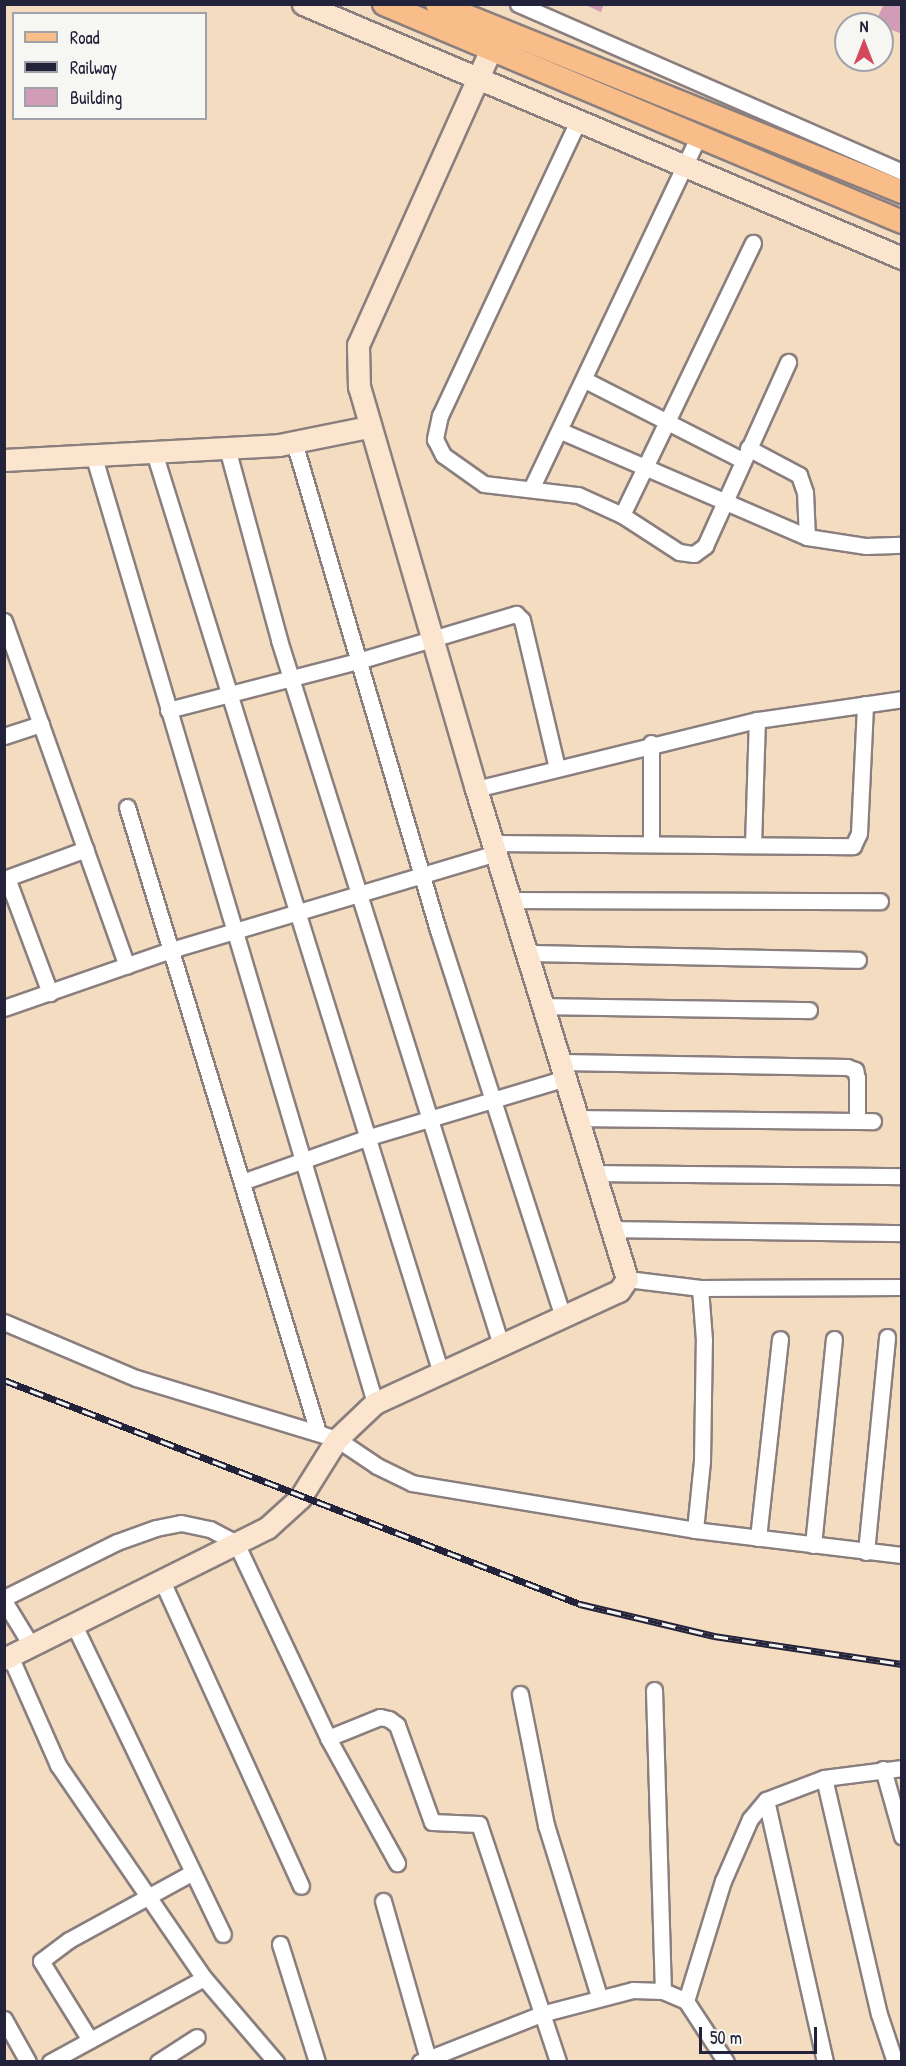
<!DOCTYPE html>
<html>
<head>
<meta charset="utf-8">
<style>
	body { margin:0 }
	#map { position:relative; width:906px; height:2066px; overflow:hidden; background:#f3dcc0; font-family:"Patrick Hand",sans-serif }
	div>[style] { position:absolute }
	.building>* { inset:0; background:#d19cb6 }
	.roads { filter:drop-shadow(2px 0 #8a7f7e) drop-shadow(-2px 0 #8a7f7e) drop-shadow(0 2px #8a7f7e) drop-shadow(0 -2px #8a7f7e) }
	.street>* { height:15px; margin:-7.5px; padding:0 7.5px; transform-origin:7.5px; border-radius:7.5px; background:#fff }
	.secondary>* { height:21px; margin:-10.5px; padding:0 10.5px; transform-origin:10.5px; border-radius:10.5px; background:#fce5cf }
	.primary>* { height:22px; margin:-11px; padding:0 11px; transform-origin:11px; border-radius:11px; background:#f8bd88 }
	.rail>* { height:7px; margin-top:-3.5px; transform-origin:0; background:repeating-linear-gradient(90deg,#f6f6f2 0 14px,#22223b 0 28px); box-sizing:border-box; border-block:2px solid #22223b }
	span { translate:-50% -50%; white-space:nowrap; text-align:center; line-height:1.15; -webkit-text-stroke:5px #f6f6f2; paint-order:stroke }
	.frame { position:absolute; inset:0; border:6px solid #22223b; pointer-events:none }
	.legend { position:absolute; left:12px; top:12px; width:195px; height:108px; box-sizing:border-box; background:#f6f6f2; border:2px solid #a1a1a9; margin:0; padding:8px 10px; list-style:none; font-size:18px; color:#22223b }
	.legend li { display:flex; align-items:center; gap:12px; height:30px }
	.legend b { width:30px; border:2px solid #a1a1a9 }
	.north { position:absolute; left:834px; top:12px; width:60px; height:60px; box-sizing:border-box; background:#f6f6f2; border:2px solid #a1a1a9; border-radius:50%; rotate:0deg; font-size:16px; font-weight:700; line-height:24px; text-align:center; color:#22223b }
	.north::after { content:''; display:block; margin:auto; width:21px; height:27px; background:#d1495b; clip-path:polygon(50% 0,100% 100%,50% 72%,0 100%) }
	.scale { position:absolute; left:699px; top:2027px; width:118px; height:27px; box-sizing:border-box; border:3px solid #22223b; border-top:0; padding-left:8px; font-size:18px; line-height:21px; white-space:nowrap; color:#22223b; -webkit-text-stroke:4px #f6f6f2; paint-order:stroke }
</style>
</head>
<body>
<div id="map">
	<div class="building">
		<div style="clip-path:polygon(583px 4px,604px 4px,601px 12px)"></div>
		<div style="clip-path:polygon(884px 4px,902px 4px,902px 34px,875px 23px)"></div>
	</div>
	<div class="roads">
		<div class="street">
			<div style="left:518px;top:4px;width:419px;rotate:23.6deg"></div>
			<div style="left:578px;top:121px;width:325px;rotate:115.1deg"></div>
			<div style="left:440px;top:415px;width:25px;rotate:102deg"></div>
			<div style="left:435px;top:439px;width:18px;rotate:63deg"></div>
			<div style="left:443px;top:455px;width:50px;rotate:35.3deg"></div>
			<div style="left:484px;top:484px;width:95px;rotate:6.7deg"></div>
			<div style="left:578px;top:495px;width:48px;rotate:24.4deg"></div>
			<div style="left:622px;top:515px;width:68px;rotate:33deg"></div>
			<div style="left:679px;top:552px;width:15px;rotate:8deg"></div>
			<div style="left:694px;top:554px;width:14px;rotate:-36deg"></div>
			<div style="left:705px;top:546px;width:202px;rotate:-65.7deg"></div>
			<div style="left:585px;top:380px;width:176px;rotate:27deg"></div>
			<div style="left:561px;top:431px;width:268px;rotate:23.3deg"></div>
			<div style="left:807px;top:537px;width:60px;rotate:8.7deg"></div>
			<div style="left:866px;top:546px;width:36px;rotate:-2deg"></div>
			<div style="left:294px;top:442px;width:509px;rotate:73.56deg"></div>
			<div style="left:438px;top:930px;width:407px;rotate:72.1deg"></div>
			<div style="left:227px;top:448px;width:199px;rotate:74.8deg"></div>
			<div style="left:279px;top:640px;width:739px;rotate:72.52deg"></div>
			<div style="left:748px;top:448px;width:58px;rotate:27.9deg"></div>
			<div style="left:799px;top:475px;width:18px;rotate:71deg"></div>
			<div style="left:805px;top:492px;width:45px;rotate:87.5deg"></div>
			<div style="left:153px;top:449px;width:968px;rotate:72.69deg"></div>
			<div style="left:93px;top:454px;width:990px;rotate:73.45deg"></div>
			<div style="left:531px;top:489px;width:389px;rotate:-64.6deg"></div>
			<div style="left:622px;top:515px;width:302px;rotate:-64.3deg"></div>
			<div style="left:4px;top:621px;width:366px;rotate:70.4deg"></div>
			<div style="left:168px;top:710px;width:196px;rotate:-14.5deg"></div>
			<div style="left:358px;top:661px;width:165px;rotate:-16.6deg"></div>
			<div style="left:516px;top:614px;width:8px;rotate:45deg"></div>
			<div style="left:522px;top:620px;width:152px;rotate:76.7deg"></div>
			<div style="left:4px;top:736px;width:39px;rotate:-18deg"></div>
			<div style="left:476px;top:789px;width:289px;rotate:-13.8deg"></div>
			<div style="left:757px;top:720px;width:147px;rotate:-8.2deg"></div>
			<div style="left:127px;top:807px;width:654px;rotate:73.01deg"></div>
			<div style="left:493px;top:843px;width:360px;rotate:0.5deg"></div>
			<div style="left:853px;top:846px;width:14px;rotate:-65deg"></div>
			<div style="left:859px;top:833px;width:129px;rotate:-87.3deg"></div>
			<div style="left:651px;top:844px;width:101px;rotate:-90deg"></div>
			<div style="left:753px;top:845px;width:125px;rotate:-88.2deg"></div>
			<div style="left:7px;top:878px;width:123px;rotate:69.5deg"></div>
			<div style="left:4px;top:879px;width:87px;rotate:-20.1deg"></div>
			<div style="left:510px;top:900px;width:370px;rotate:0.2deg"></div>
			<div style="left:527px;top:953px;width:331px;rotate:1.2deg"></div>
			<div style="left:544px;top:1006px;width:265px;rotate:0.9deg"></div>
			<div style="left:4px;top:1008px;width:177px;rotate:-19.2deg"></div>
			<div style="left:171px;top:950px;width:339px;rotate:-16.6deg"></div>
			<div style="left:561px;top:1062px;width:286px;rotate:1deg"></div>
			<div style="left:847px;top:1067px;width:9px;rotate:21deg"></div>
			<div style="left:855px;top:1070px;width:8px;rotate:76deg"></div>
			<div style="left:857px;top:1078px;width:43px;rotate:90deg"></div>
			<div style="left:579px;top:1118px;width:294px;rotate:0.6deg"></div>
			<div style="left:596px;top:1173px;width:306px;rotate:0.6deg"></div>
			<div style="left:242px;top:1182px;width:132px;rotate:-19.5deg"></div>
			<div style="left:366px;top:1138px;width:209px;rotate:-16.7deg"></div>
			<div style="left:614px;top:1229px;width:288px;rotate:0.8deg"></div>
			<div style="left:627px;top:1279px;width:74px;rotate:7deg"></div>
			<div style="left:700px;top:1288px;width:202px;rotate:-0.3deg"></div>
			<div style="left:4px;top:1322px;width:143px;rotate:23deg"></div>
			<div style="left:136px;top:1378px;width:210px;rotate:16.9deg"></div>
			<div style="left:337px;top:1439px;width:48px;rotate:34deg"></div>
			<div style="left:377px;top:1466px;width:39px;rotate:26deg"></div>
			<div style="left:412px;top:1483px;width:287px;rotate:9.4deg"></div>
			<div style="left:695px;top:1530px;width:209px;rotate:6.9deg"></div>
			<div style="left:695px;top:1530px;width:69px;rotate:-84.2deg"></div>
			<div style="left:702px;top:1461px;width:121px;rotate:-89.1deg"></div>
			<div style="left:704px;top:1340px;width:52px;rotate:-94.4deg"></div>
			<div style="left:758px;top:1538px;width:200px;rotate:-83.7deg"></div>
			<div style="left:813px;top:1545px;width:207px;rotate:-84.2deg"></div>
			<div style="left:866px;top:1552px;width:216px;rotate:-84.4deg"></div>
			<div style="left:162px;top:1581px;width:335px;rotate:65.5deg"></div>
			<div style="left:4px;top:1598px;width:126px;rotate:-26.4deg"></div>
			<div style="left:117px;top:1542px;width:41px;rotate:-19.7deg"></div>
			<div style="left:156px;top:1528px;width:25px;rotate:-11deg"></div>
			<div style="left:181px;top:1523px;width:30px;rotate:12deg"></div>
			<div style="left:210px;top:1529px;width:30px;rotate:28deg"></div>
			<div style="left:236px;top:1543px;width:216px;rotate:64.7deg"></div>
			<div style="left:328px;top:1738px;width:143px;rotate:61.1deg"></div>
			<div style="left:4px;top:1601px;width:52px;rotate:58.5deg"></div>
			<div style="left:74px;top:1625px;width:343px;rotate:64.3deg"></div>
			<div style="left:10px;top:1656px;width:119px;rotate:66.2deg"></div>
			<div style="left:58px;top:1765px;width:258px;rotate:55.6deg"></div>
			<div style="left:204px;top:1978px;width:111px;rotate:49.4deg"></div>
			<div style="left:654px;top:1690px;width:301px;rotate:88.3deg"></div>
			<div style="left:520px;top:1694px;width:134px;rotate:78.8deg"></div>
			<div style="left:546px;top:1825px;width:179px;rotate:72.8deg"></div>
			<div style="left:328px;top:1738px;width:56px;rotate:-22deg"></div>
			<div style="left:380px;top:1717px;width:9px;rotate:13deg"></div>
			<div style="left:389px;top:1719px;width:10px;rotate:37deg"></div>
			<div style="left:397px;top:1725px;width:103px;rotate:70.2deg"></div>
			<div style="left:432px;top:1822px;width:47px;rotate:2.4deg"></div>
			<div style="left:479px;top:1824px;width:251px;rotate:71.6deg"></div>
			<div style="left:883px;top:1769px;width:70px;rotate:74.2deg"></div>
			<div style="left:824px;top:1778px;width:242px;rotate:76.9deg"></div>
			<div style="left:879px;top:2014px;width:51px;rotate:71.6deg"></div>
			<div style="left:766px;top:1800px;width:269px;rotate:77.3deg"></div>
			<div style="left:383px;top:1901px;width:167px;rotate:74.1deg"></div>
			<div style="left:280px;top:1944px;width:124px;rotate:72.6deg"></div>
			<div style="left:686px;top:2001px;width:126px;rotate:-72.9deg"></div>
			<div style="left:723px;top:1881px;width:68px;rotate:-66.5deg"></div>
			<div style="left:750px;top:1819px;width:25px;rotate:-50deg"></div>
			<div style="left:766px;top:1800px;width:62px;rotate:-20.8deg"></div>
			<div style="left:824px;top:1778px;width:79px;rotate:-7.3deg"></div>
			<div style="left:4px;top:2019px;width:49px;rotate:60.8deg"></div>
			<div style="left:90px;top:2040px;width:93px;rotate:-121.8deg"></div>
			<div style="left:41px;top:1961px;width:35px;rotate:-37deg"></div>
			<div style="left:69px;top:1940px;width:141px;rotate:-28.7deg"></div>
			<div style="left:50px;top:2062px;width:175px;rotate:-28.6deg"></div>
			<div style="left:158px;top:2062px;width:46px;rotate:-32.7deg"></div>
			<div style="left:420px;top:2062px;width:130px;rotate:-21.6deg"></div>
			<div style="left:541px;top:2014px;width:95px;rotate:-14.6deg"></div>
			<div style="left:633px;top:1990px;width:30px;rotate:2deg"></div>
			<div style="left:663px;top:1991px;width:25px;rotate:23deg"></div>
			<div style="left:686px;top:2001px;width:73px;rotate:56.7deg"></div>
		</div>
		<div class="secondary">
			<div style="left:303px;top:4px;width:651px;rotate:22.98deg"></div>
			<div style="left:4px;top:460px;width:275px;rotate:-3.1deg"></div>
			<div style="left:279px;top:445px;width:91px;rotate:-11.4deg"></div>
			<div style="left:4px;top:1659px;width:294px;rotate:-26.5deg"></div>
			<div style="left:267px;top:1528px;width:45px;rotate:-42.3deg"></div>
			<div style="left:300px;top:1498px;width:70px;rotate:-57.9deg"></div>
			<div style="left:337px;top:1439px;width:52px;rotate:-43.5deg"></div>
			<div style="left:375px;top:1403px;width:268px;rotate:-24.7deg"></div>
			<div style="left:619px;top:1291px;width:14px;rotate:-56deg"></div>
			<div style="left:627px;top:1279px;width:513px;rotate:-107.13deg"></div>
			<div style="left:476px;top:789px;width:419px;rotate:-106.2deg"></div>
			<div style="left:359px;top:387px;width:42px;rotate:-91.4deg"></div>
			<div style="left:358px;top:345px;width:342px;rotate:-65.8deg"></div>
		</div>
		<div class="primary">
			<div style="left:384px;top:4px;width:562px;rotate:22.82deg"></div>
			<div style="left:437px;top:4px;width:502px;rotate:22.01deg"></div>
		</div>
	</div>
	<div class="rail">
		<div style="left:4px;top:1380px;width:618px;rotate:21.25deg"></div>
		<div style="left:580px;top:1604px;width:138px;rotate:13.4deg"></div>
		<div style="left:714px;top:1636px;width:190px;rotate:8.5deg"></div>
	</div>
	<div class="frame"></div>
	<ul class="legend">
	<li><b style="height:8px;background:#f8bd88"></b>Road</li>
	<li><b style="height:8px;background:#22223b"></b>Railway</li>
	<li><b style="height:16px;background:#d19cb6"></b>Building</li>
	</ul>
	<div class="north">N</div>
	<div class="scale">50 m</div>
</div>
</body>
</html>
